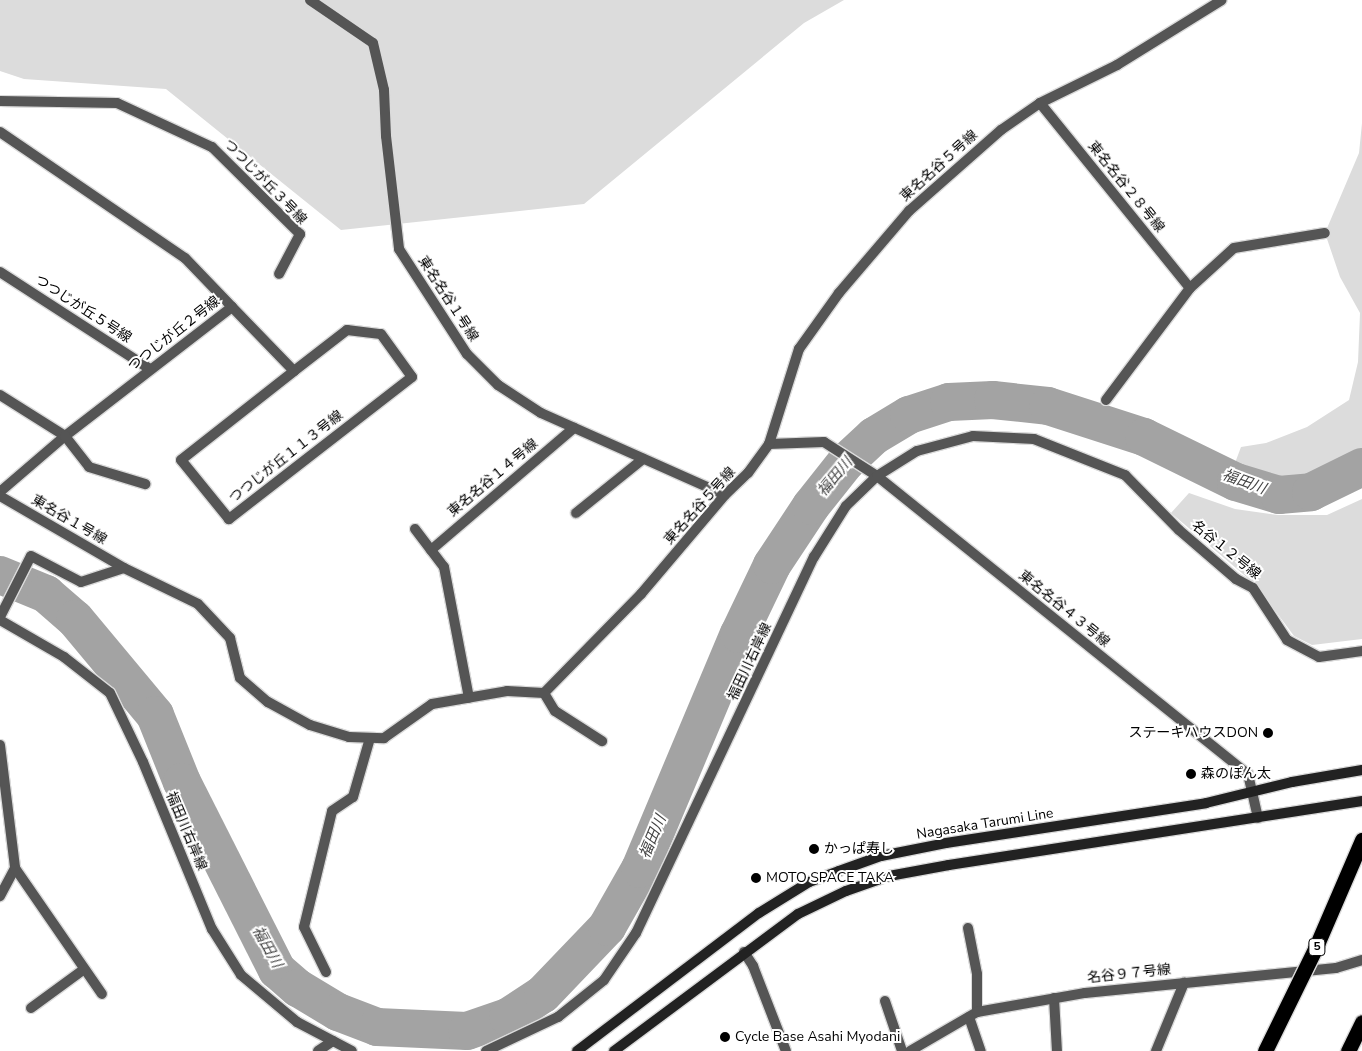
<!DOCTYPE html>
<html>
<head>
<meta charset="utf-8">
<style>
	body { margin:0 }
	#map { position:relative; width:1362px; height:1051px; overflow:hidden; background:#fff; font-family:"Nunito Sans","Noto Sans JP",sans-serif }
	div>[style] { position:absolute }
	.green>* { inset:0; background:#dcdcdc }
	.river>* { height:38px; margin:-19px; padding:0 19px; transform-origin:19px; border-radius:19px; background:#a3a3a3 }
	.roads { filter:drop-shadow(1px 0 #dbdbdb) drop-shadow(-1px 0 #dbdbdb) drop-shadow(0 1px #dbdbdb) drop-shadow(0 -1px #dbdbdb) }
	.lane>* { height:10px; margin:-5px; padding:0 5px; transform-origin:5px; border-radius:5px; background:#555 }
	.street>* { height:10px; margin:-5px; padding:0 5px; transform-origin:5px; border-radius:5px; background:#555 }
	.secondary>* { height:10px; margin:-5px; padding:0 5px; transform-origin:5px; border-radius:5px; background:#222 }
	.highway>* { height:15px; margin:-7.5px; padding:0 7.5px; transform-origin:7.5px; border-radius:7.5px; background:#000 }
	.bridges { filter:drop-shadow(1px 0 #dbdbdb) drop-shadow(-1px 0 #dbdbdb) drop-shadow(0 1px #dbdbdb) drop-shadow(0 -1px #dbdbdb) }
	.highway-bridge>* { height:15px; margin:-7.5px; padding:0 7.5px; transform-origin:7.5px; border-radius:7.5px; background:#000 }
	.dots>* { width:14px; height:14px; translate:-50% -50%; box-sizing:border-box; border:2px solid #fff; border-radius:50% }
	span { translate:-50% -50%; white-space:nowrap; text-align:center; line-height:1.15; -webkit-text-stroke:4px #fff; paint-order:stroke }
	.shield-label span { padding:1px 4px; background:#fff; border:1px solid; border-radius:4px; -webkit-text-stroke-width:0 }
	.shield-label { font-size:12px; color:#000; font-weight:700 }
	.street-label { font-size:14px; color:#000 }
	.poi-label { font-size:14px; color:#000 }
	.right { translate:-100% -50%; text-align:right }
	.left { translate:0 -50%; text-align:left }
	.water-label { font-size:15px; color:#444; font-style:italic }
</style>
</head>
<body>
<div id="map">
	<div class="green">
		<div style="clip-path:polygon(0 0,844px 0,804px 23px,584px 204px,341px 230px,166px 89px,24px 79px,0 71px)"></div>
		<div style="clip-path:polygon(1362px 123px,1362px 455px,1345px 467px,1310px 479px,1232px 471px,1241px 447px,1266px 443px,1307px 427px,1349px 400px,1358px 362px,1360px 313px,1340px 277px,1325px 233px,1359px 153px)"></div>
		<div style="clip-path:polygon(1189px 493px,1235px 509px,1278px 515px,1327px 515px,1362px 499px,1362px 639px,1312px 645px,1294px 636px,1256px 585px,1171px 513px)"></div>
	</div>
	<div class="river">
		<div style="left:0;top:575px;width:50px;rotate:22.4deg"></div>
		<div style="left:46px;top:594px;width:38px;rotate:41deg"></div>
		<div style="left:75px;top:619px;width:125px;rotate:50.2deg"></div>
		<div style="left:155px;top:715px;width:72px;rotate:68.1deg"></div>
		<div style="left:182px;top:782px;width:211px;rotate:63.2deg"></div>
		<div style="left:277px;top:970px;width:28px;rotate:41deg"></div>
		<div style="left:298px;top:988px;width:47px;rotate:31deg"></div>
		<div style="left:338px;top:1012px;width:42px;rotate:21deg"></div>
		<div style="left:377px;top:1027px;width:90px;rotate:2.5deg"></div>
		<div style="left:467px;top:1031px;width:43px;rotate:-18.9deg"></div>
		<div style="left:508px;top:1017px;width:42px;rotate:-33.3deg"></div>
		<div style="left:543px;top:994px;width:93px;rotate:-46.3deg"></div>
		<div style="left:607px;top:927px;width:67px;rotate:-60.4deg"></div>
		<div style="left:640px;top:869px;width:255px;rotate:-67.2deg"></div>
		<div style="left:739px;top:634px;width:76px;rotate:-64.4deg"></div>
		<div style="left:772px;top:565px;width:71px;rotate:-56.5deg"></div>
		<div style="left:811px;top:506px;width:56px;rotate:-51.5deg"></div>
		<div style="left:846px;top:462px;width:38px;rotate:-43deg"></div>
		<div style="left:874px;top:436px;width:41px;rotate:-31deg"></div>
		<div style="left:909px;top:415px;width:42px;rotate:-18deg"></div>
		<div style="left:949px;top:402px;width:44px;rotate:-2.6deg"></div>
		<div style="left:993px;top:400px;width:55px;rotate:6.2deg"></div>
		<div style="left:1048px;top:406px;width:101px;rotate:17.9deg"></div>
		<div style="left:1144px;top:437px;width:102px;rotate:26.1deg"></div>
		<div style="left:1236px;top:482px;width:45px;rotate:16.8deg"></div>
		<div style="left:1279px;top:495px;width:32px;rotate:-5deg"></div>
		<div style="left:1311px;top:492px;width:57px;rotate:-26.1deg"></div>
	</div>
	<div class="roads">
		<div class="lane">
			<div style="left:576px;top:513px;width:86px;rotate:-38.9deg"></div>
			<div style="left:415px;top:529px;width:48px;rotate:52.7deg"></div>
			<div style="left:444px;top:567px;width:133px;rotate:79.2deg"></div>
			<div style="left:431px;top:550px;width:188px;rotate:-40.5deg"></div>
			<div style="left:968px;top:928px;width:47px;rotate:78.9deg"></div>
			<div style="left:977px;top:974px;width:38px;rotate:90deg"></div>
			<div style="left:744px;top:952px;width:17px;rotate:57deg"></div>
			<div style="left:753px;top:966px;width:91px;rotate:68.8deg"></div>
			<div style="left:326px;top:972px;width:50px;rotate:-116.1deg"></div>
			<div style="left:304px;top:927px;width:119px;rotate:-76.4deg"></div>
			<div style="left:332px;top:811px;width:25px;rotate:-34deg"></div>
			<div style="left:353px;top:797px;width:61px;rotate:-73.9deg"></div>
			<div style="left:1054px;top:998px;width:53px;rotate:86.8deg"></div>
			<div style="left:885px;top:1001px;width:53px;rotate:71.2deg"></div>
			<div style="left:969px;top:1017px;width:36px;rotate:71deg"></div>
		</div>
		<div class="street">
			<div style="left:310px;top:0;width:76px;rotate:34.3deg"></div>
			<div style="left:373px;top:43px;width:48px;rotate:76.8deg"></div>
			<div style="left:384px;top:90px;width:46px;rotate:87.5deg"></div>
			<div style="left:386px;top:136px;width:114px;rotate:83.4deg"></div>
			<div style="left:399px;top:249px;width:125px;rotate:57.1deg"></div>
			<div style="left:467px;top:354px;width:44px;rotate:45deg"></div>
			<div style="left:498px;top:385px;width:51px;rotate:33.1deg"></div>
			<div style="left:541px;top:413px;width:201px;rotate:24deg"></div>
			<div style="left:0;top:101px;width:117px;rotate:1deg"></div>
			<div style="left:117px;top:103px;width:105px;rotate:24.9deg"></div>
			<div style="left:212px;top:147px;width:124px;rotate:44.7deg"></div>
			<div style="left:300px;top:234px;width:45px;rotate:117.7deg"></div>
			<div style="left:1040px;top:103px;width:238px;rotate:51deg"></div>
			<div style="left:0;top:132px;width:224px;rotate:34.3deg"></div>
			<div style="left:185px;top:258px;width:68px;rotate:46.2deg"></div>
			<div style="left:232px;top:307px;width:211px;rotate:142.3deg"></div>
			<div style="left:65px;top:436px;width:86px;rotate:139.3deg"></div>
			<div style="left:0;top:272px;width:179px;rotate:32.9deg"></div>
			<div style="left:232px;top:307px;width:89px;rotate:45.9deg"></div>
			<div style="left:294px;top:371px;width:67px;rotate:-37.7deg"></div>
			<div style="left:347px;top:330px;width:34px;rotate:7deg"></div>
			<div style="left:381px;top:334px;width:53px;rotate:54.2deg"></div>
			<div style="left:412px;top:377px;width:232px;rotate:142.2deg"></div>
			<div style="left:229px;top:519px;width:76px;rotate:-129.1deg"></div>
			<div style="left:181px;top:460px;width:144px;rotate:-38.2deg"></div>
			<div style="left:0;top:395px;width:77px;rotate:32.2deg"></div>
			<div style="left:65px;top:436px;width:39px;rotate:52deg"></div>
			<div style="left:89px;top:467px;width:59px;rotate:16.9deg"></div>
			<div style="left:1106px;top:400px;width:140px;rotate:-53.1deg"></div>
			<div style="left:1190px;top:288px;width:59px;rotate:-42.3deg"></div>
			<div style="left:1234px;top:248px;width:92px;rotate:-9.4deg"></div>
			<div style="left:769px;top:444px;width:55px;rotate:-2.1deg"></div>
			<div style="left:824px;top:442px;width:63px;rotate:32.7deg"></div>
			<div style="left:877px;top:476px;width:476px;rotate:38.8deg"></div>
			<div style="left:1248px;top:774px;width:45px;rotate:77.2deg"></div>
			<div style="left:0;top:496px;width:143px;rotate:30.1deg"></div>
			<div style="left:124px;top:568px;width:82px;rotate:25.9deg"></div>
			<div style="left:198px;top:604px;width:47px;rotate:46.7deg"></div>
			<div style="left:230px;top:638px;width:41px;rotate:76deg"></div>
			<div style="left:240px;top:678px;width:37px;rotate:41deg"></div>
			<div style="left:268px;top:702px;width:48px;rotate:28.7deg"></div>
			<div style="left:310px;top:725px;width:41px;rotate:17.1deg"></div>
			<div style="left:349px;top:737px;width:35px;rotate:2deg"></div>
			<div style="left:384px;top:738px;width:59px;rotate:-35.3deg"></div>
			<div style="left:432px;top:704px;width:76px;rotate:-9.8deg"></div>
			<div style="left:507px;top:691px;width:37px;rotate:3deg"></div>
			<div style="left:544px;top:693px;width:139px;rotate:-45.6deg"></div>
			<div style="left:641px;top:594px;width:130px;rotate:-49.7deg"></div>
			<div style="left:725px;top:495px;width:32px;rotate:-44deg"></div>
			<div style="left:748px;top:473px;width:36px;rotate:-54deg"></div>
			<div style="left:769px;top:444px;width:100px;rotate:-72.5deg"></div>
			<div style="left:799px;top:349px;width:69px;rotate:-54.5deg"></div>
			<div style="left:839px;top:293px;width:108px;rotate:-49.5deg"></div>
			<div style="left:909px;top:211px;width:123px;rotate:-41.4deg"></div>
			<div style="left:1001px;top:130px;width:47px;rotate:-34.7deg"></div>
			<div style="left:1040px;top:103px;width:86px;rotate:-26.3deg"></div>
			<div style="left:1117px;top:65px;width:123px;rotate:-31.8deg"></div>
			<div style="left:0;top:617px;width:68px;rotate:-63.1deg"></div>
			<div style="left:31px;top:556px;width:56px;rotate:27.5deg"></div>
			<div style="left:81px;top:582px;width:45px;rotate:-18deg"></div>
			<div style="left:0;top:620px;width:74px;rotate:30deg"></div>
			<div style="left:64px;top:657px;width:58px;rotate:38deg"></div>
			<div style="left:110px;top:693px;width:76px;rotate:64.4deg"></div>
			<div style="left:143px;top:762px;width:181px;rotate:67.6deg"></div>
			<div style="left:212px;top:929px;width:54px;rotate:57.8deg"></div>
			<div style="left:241px;top:975px;width:73px;rotate:40deg"></div>
			<div style="left:297px;top:1022px;width:62px;rotate:27.8deg"></div>
			<div style="left:544px;top:693px;width:21px;rotate:59deg"></div>
			<div style="left:555px;top:711px;width:56px;rotate:32.6deg"></div>
			<div style="left:0;top:745px;width:124px;rotate:83deg"></div>
			<div style="left:15px;top:868px;width:32px;rotate:118deg"></div>
			<div style="left:15px;top:868px;width:153px;rotate:55.4deg"></div>
			<div style="left:31px;top:1008px;width:64px;rotate:-36.2deg"></div>
			<div style="left:318px;top:1051px;width:18px;rotate:-34deg"></div>
			<div style="left:486px;top:1051px;width:80px;rotate:-25.3deg"></div>
			<div style="left:558px;top:1017px;width:59px;rotate:-38.8deg"></div>
			<div style="left:604px;top:980px;width:57px;rotate:-55.8deg"></div>
			<div style="left:636px;top:933px;width:416px;rotate:-64.7deg"></div>
			<div style="left:814px;top:557px;width:60px;rotate:-57.9deg"></div>
			<div style="left:846px;top:506px;width:43px;rotate:-44.1deg"></div>
			<div style="left:877px;top:476px;width:47px;rotate:-32deg"></div>
			<div style="left:917px;top:451px;width:58px;rotate:-15deg"></div>
			<div style="left:973px;top:436px;width:61px;rotate:2.8deg"></div>
			<div style="left:1034px;top:439px;width:98px;rotate:21.6deg"></div>
			<div style="left:1125px;top:475px;width:77px;rotate:45.5deg"></div>
			<div style="left:1179px;top:530px;width:75px;rotate:40.7deg"></div>
			<div style="left:1236px;top:579px;width:19px;rotate:28deg"></div>
			<div style="left:1253px;top:588px;width:62px;rotate:56.8deg"></div>
			<div style="left:1287px;top:640px;width:36px;rotate:28deg"></div>
			<div style="left:1319px;top:657px;width:43px;rotate:-7.9deg"></div>
			<div style="left:910px;top:1051px;width:78px;rotate:-30.2deg"></div>
			<div style="left:977px;top:1012px;width:110px;rotate:-10deg"></div>
			<div style="left:1085px;top:993px;width:252px;rotate:-5.7deg"></div>
			<div style="left:1336px;top:968px;width:27px;rotate:-17deg"></div>
			<div style="left:1156px;top:1051px;width:74px;rotate:-67.6deg"></div>
		</div>
		<div class="secondary">
			<div style="left:577px;top:1051px;width:228px;rotate:-37.2deg"></div>
			<div style="left:759px;top:913px;width:59px;rotate:-31.8deg"></div>
			<div style="left:809px;top:882px;width:32px;rotate:-20deg"></div>
			<div style="left:839px;top:871px;width:45px;rotate:-19.7deg"></div>
			<div style="left:881px;top:856px;width:66px;rotate:-11.3deg"></div>
			<div style="left:946px;top:843px;width:263px;rotate:-8.7deg"></div>
			<div style="left:1206px;top:803px;width:89px;rotate:-13.7deg"></div>
			<div style="left:1292px;top:782px;width:71px;rotate:-9.7deg"></div>
			<div style="left:614px;top:1051px;width:229px;rotate:-36.7deg"></div>
			<div style="left:798px;top:914px;width:53px;rotate:-25.6deg"></div>
			<div style="left:846px;top:891px;width:46px;rotate:-19.2deg"></div>
			<div style="left:889px;top:876px;width:61px;rotate:-10.4deg"></div>
			<div style="left:949px;top:865px;width:418px;rotate:-8.8deg"></div>
		</div>
		<div class="highway">
			<div style="left:1348px;top:1051px;width:32px;rotate:-64deg"></div>
		</div>
	</div>
	<div class="bridges">
		<div class="highway-bridge">
			<div style="left:1265px;top:1051px;width:114px;rotate:-63.9deg"></div>
			<div style="left:1315px;top:949px;width:119px;rotate:-66.7deg"></div>
		</div>
	</div>
	<div class="dots">
		<div style="left:1268px;top:733px;background:#000"></div>
		<div style="left:1191px;top:774px;background:#000"></div>
		<div style="left:814px;top:849px;background:#000"></div>
		<div style="left:756px;top:878px;background:#000"></div>
		<div style="left:725px;top:1037px;background:#000"></div>
	</div>
	<div class="shield-label">
		<span style="left:1317px;top:947px">5</span>
	</div>
	<div class="street-label">
		<span style="left:939px;top:166px;rotate:-42deg">東名名谷５号線</span>
		<span style="left:265px;top:182px;rotate:46deg">つつじが丘３号線</span>
		<span style="left:1126px;top:187px;rotate:51deg">東名名谷２８号線</span>
		<span style="left:448px;top:299px;rotate:57deg">東名名谷１号線</span>
		<span style="left:83px;top:309px;rotate:33deg">つつじが丘５号線</span>
		<span style="left:174px;top:334px;rotate:-38deg">つつじが丘２号線</span>
		<span style="left:286px;top:457px;rotate:-38deg">つつじが丘１１３号線</span>
		<span style="left:493px;top:478px;rotate:-40deg">東名名谷１４号線</span>
		<span style="left:700px;top:506px;rotate:-48deg">東名名谷５号線</span>
		<span style="left:69px;top:520px;rotate:30deg">東名谷１号線</span>
		<span style="left:1226px;top:550px;rotate:39deg">名谷１２号線</span>
		<span style="left:1064px;top:609px;rotate:39deg">東名名谷４３号線</span>
		<span style="left:750px;top:662px;rotate:-65deg">福田川右岸線</span>
		<span style="left:985px;top:824px;rotate:-9deg">Nagasaka Tarumi Line</span>
		<span style="left:186px;top:831px;rotate:67deg">福田川右岸線</span>
		<span style="left:1129px;top:974px;rotate:-6deg">名谷９７号線</span>
	</div>
	<div class="poi-label">
		<span class="right" style="left:1258px;top:733px">ステーキハウスDON</span>
		<span class="left" style="left:1201px;top:774px">森のぽん太</span>
		<span class="left" style="left:824px;top:849px">かっぱ寿し</span>
		<span class="left" style="left:766px;top:878px">MOTO SPACE TAKA</span>
		<span class="left" style="left:735px;top:1037px">Cycle Base Asahi Myodani</span>
	</div>
	<div class="water-label">
		<span style="left:835px;top:477px;rotate:-50deg">福田川</span>
		<span style="left:1244px;top:482px;rotate:20deg">福田川</span>
		<span style="left:653px;top:837px;rotate:-67deg">福田川</span>
		<span style="left:267px;top:947px;rotate:61deg">福田川</span>
	</div>
</div>
</body>
</html>
